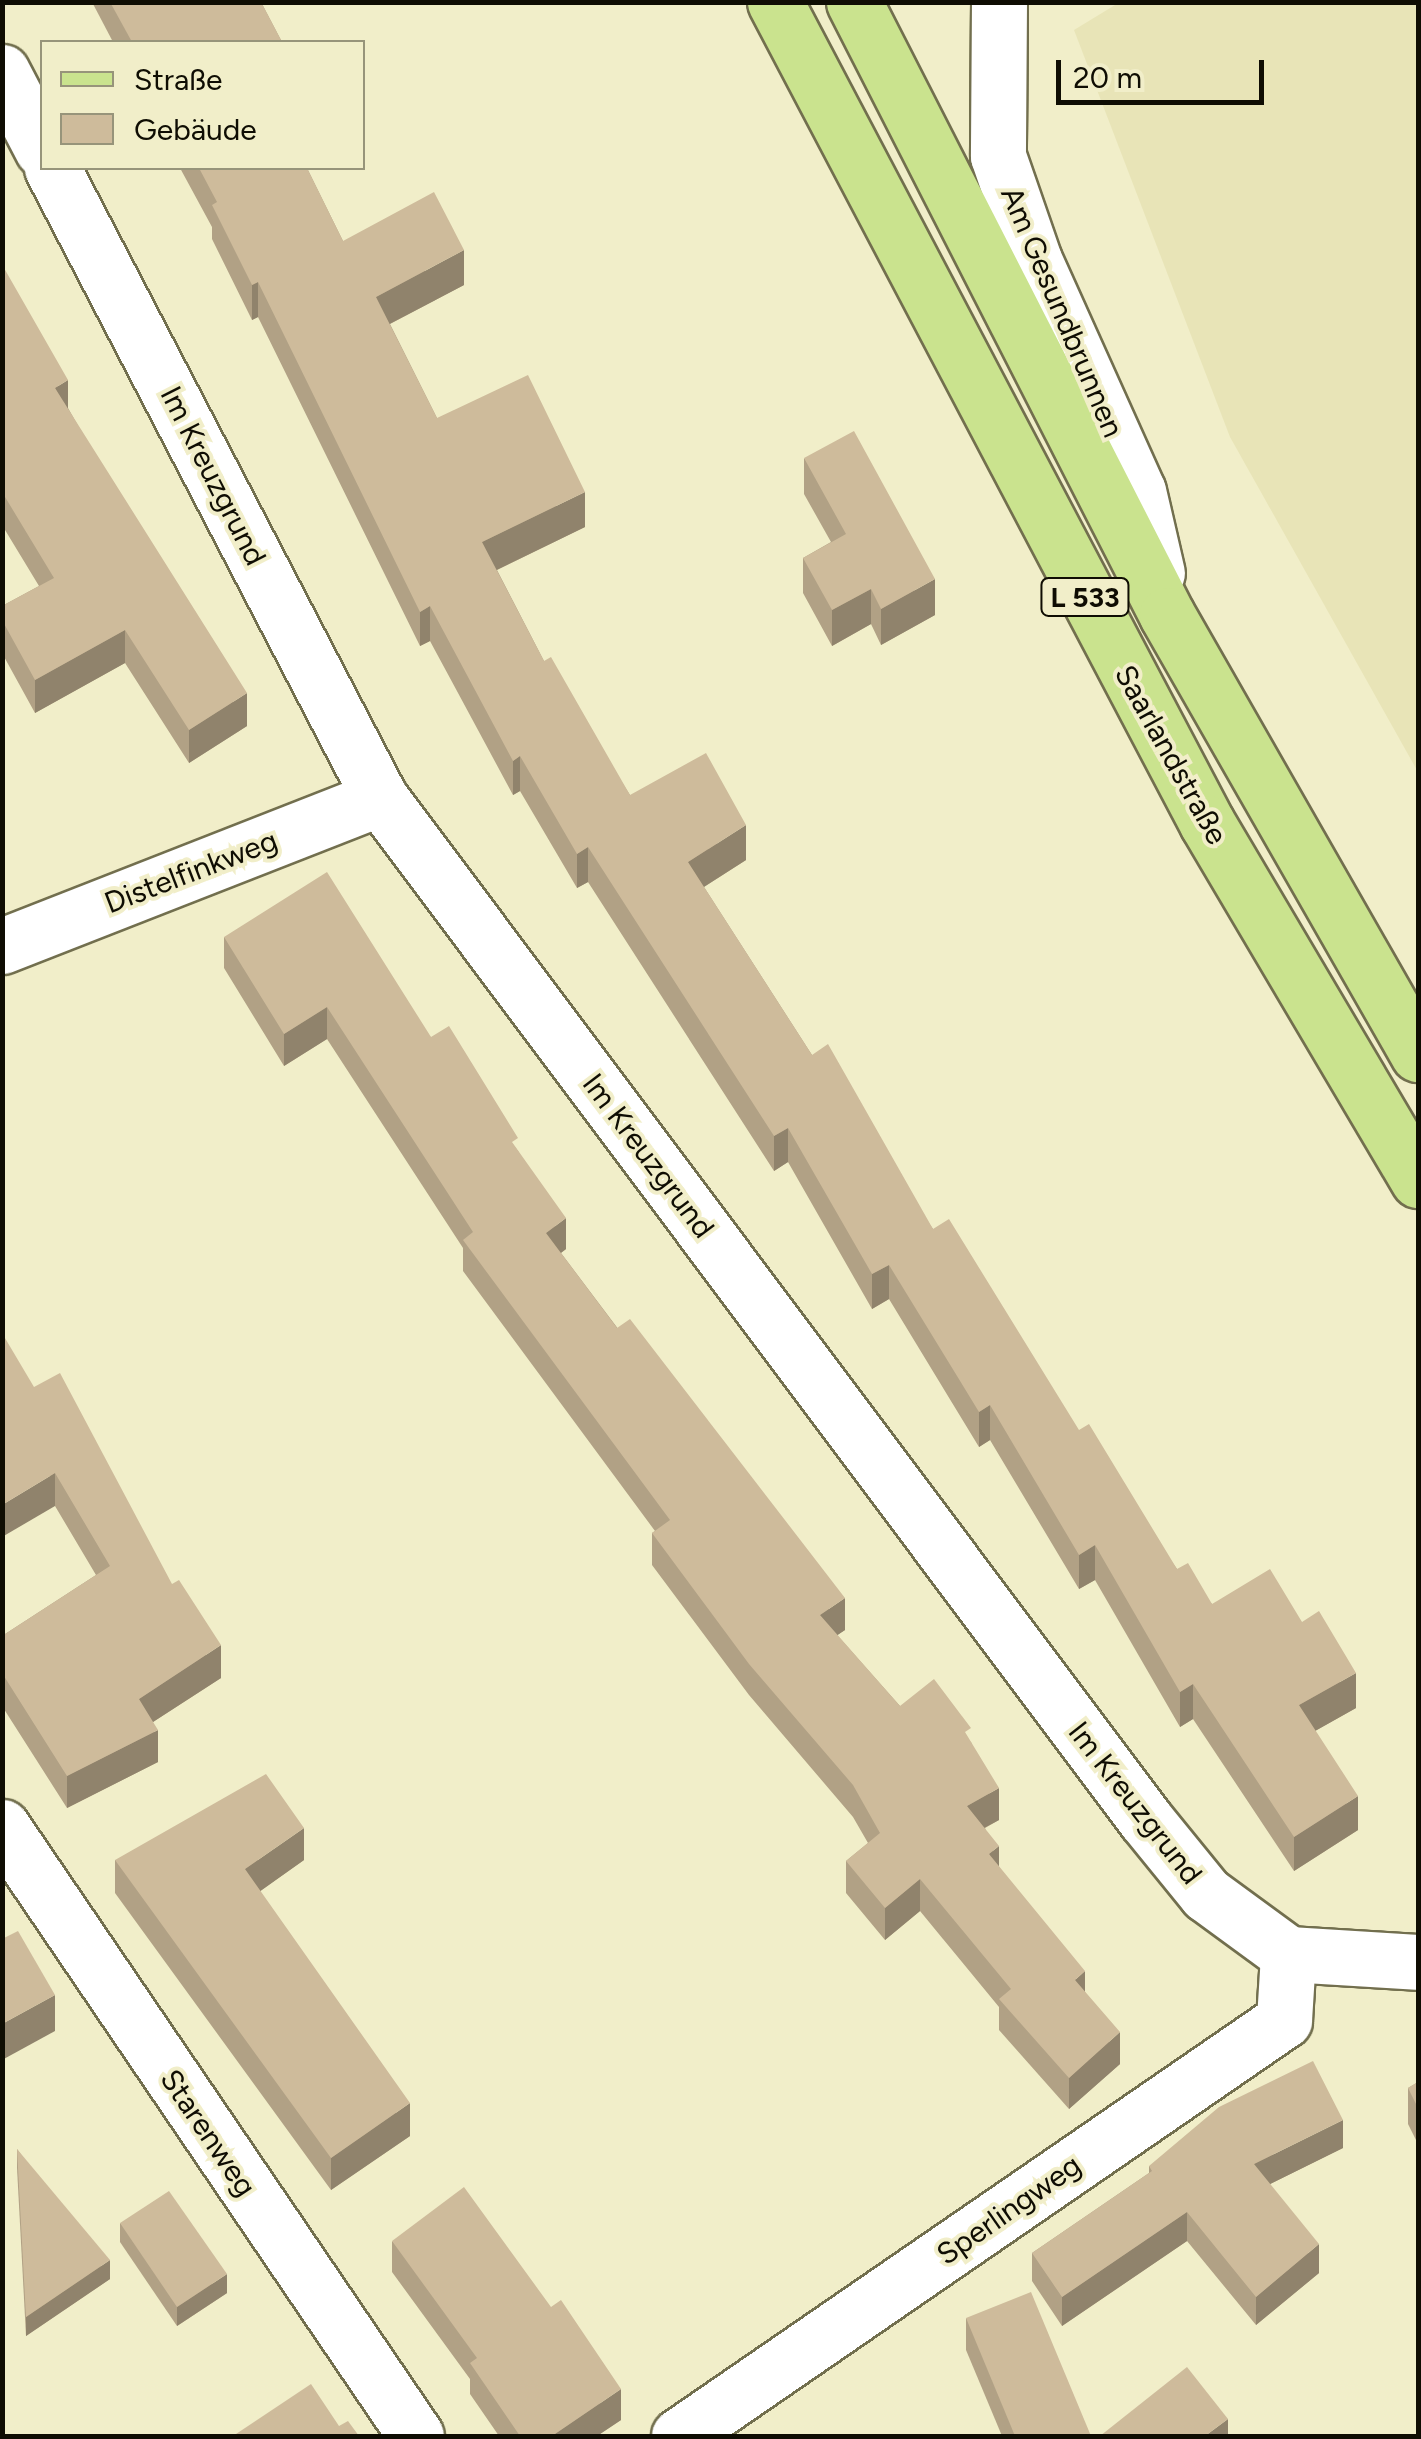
<!DOCTYPE html>
<html>
<head>
<meta charset="utf-8">
<style>
	body { margin:0 }
	#map { position:relative; width:1421px; height:2439px; overflow:hidden; background:#f1eec9; font-family:Figtree,sans-serif }
	div>[style] { position:absolute }
	.built>* { inset:0; background:#e8e4b7 }
	.roads { filter:drop-shadow(2px 0 #726f4e) drop-shadow(-2px 0 #726f4e) drop-shadow(0 2px #726f4e) drop-shadow(0 -2px #726f4e) }
	.street>* { height:55px; margin:-27.5px; padding:0 27.5px; transform-origin:27.5px; border-radius:27.5px; background:#fff }
	.primary>* { height:55px; margin:-27.5px; padding:0 27.5px; transform-origin:27.5px; border-radius:27.5px; background:#cae38e }
	.wall>* { inset:0; background:#b1a185 }
	.shaded-wall>* { inset:0; background:#90836c }
	.building>* { inset:0; background:#cebb9b }
	span { translate:-50% -50%; white-space:nowrap; text-align:center; line-height:1.15; -webkit-text-stroke:8px #f1eec9; paint-order:stroke }
	.shield-label span { padding:2px 8px; background:#f1eec9; border:2px solid; border-radius:8px; -webkit-text-stroke-width:0 }
	.shield-label { font-size:28px; color:#0f0d03; font-weight:700 }
	.street-label { font-size:30px; color:#0f0d03 }
	.frame { position:absolute; inset:0; border:5px solid #0f0d03; pointer-events:none }
	.legend { position:absolute; left:40px; top:40px; width:325px; height:130px; box-sizing:border-box; background:#f1eec9; border:2px solid #97947a; margin:0; padding:12px 18px; list-style:none; font-size:30px; color:#0f0d03 }
	.legend li { display:flex; align-items:center; gap:20px; height:50px }
	.legend b { width:50px; border:2px solid #97947a }
	.scale { position:absolute; left:1056px; top:60px; width:208px; height:45px; box-sizing:border-box; border:5px solid #0f0d03; border-top:0; padding-left:12px; font-size:30px; line-height:35px; white-space:nowrap; color:#0f0d03; -webkit-text-stroke:8px #f1eec9; paint-order:stroke }
</style>
</head>
<body>
<div id="map">
	<div class="built">
		<div style="clip-path:polygon(1120px 2px,1418px 3px,1418px 772px,1230px 437px,1074px 30px)"></div>
	</div>
	<div class="roads">
		<div class="street">
			<div style="left:999px;top:2px;width:154px;rotate:90.4deg"></div>
			<div style="left:998px;top:156px;width:110px;rotate:70.9deg"></div>
			<div style="left:1034px;top:260px;width:253px;rotate:65.8deg"></div>
			<div style="left:1138px;top:491px;width:84px;rotate:77deg"></div>
			<div style="left:2px;top:72px;width:87px;rotate:62.5deg"></div>
			<div style="left:52px;top:168px;width:710px;rotate:62.5deg"></div>
			<div style="left:380px;top:798px;width:1276px;rotate:53.16deg"></div>
			<div style="left:1145px;top:1819px;width:97px;rotate:50.9deg"></div>
			<div style="left:1206px;top:1894px;width:102px;rotate:36.2deg"></div>
			<div style="left:1288px;top:1954px;width:130px;rotate:3.5deg"></div>
			<div style="left:2px;top:946px;width:406px;rotate:-21.4deg"></div>
			<div style="left:2px;top:1827px;width:736px;rotate:55.79deg"></div>
			<div style="left:679px;top:2436px;width:734px;rotate:-34.51deg"></div>
			<div style="left:1284px;top:2020px;width:66px;rotate:-86.5deg"></div>
		</div>
		<div class="primary">
			<div style="left:775px;top:2px;width:928px;rotate:62.25deg"></div>
			<div style="left:1207px;top:823px;width:415px;rotate:59.4deg"></div>
			<div style="left:854px;top:2px;width:688px;rotate:62.95deg"></div>
			<div style="left:1167px;top:615px;width:506px;rotate:60.24deg"></div>
		</div>
	</div>
	<div class="wall">
		<div style="clip-path:polygon(92px 2px,261px 2px,282px 42px,113px 42px)"></div>
		<div style="clip-path:polygon(180px 168px,307px 168px,343px 241px,464px 285px,390px 324px,437px 418px,585px 527px,497px 570px,544px 661px,630px 795px,746px 860px,704px 887px,812px 1055px,933px 1229px,1177px 1569px,1212px 1604px,1302px 1622px,1356px 1708px,1315px 1731px,1358px 1830px,1294px 1871px,1193px 1719px,1180px 1727px,1095px 1580px,1079px 1589px,990px 1440px,979px 1447px,889px 1299px,872px 1309px,788px 1162px,774px 1171px,588px 882px,577px 888px,520px 791px,513px 795px,430px 641px,420px 646px,258px 317px,252px 320px,212px 239px,212px 227px)"></div>
		<div style="clip-path:polygon(2px 269px,68px 408px,247px 726px,189px 763px,125px 663px,35px 713px,2px 653px,2px 606px,39px 586px,2px 525px)"></div>
		<div style="clip-path:polygon(804px 458px,935px 615px,881px 645px,871px 624px,832px 646px,803px 593px,803px 558px,831px 542px,804px 494px)"></div>
		<div style="clip-path:polygon(224px 937px,431px 1037px,518px 1151px,566px 1249px,561px 1253px,845px 1630px,837px 1635px,900px 1706px,971px 1742px,999px 1820px,985px 1828px,999px 1867px,1085px 1992px,1120px 2064px,1069px 2109px,999px 2030px,999px 2007px,920px 1911px,885px 1940px,846px 1893px,846px 1861px,868px 1843px,853px 1817px,749px 1695px,652px 1565px,652px 1533px,655px 1531px,463px 1271px,463px 1248px,327px 1039px,284px 1066px,224px 968px)"></div>
		<div style="clip-path:polygon(34px 1387px,221px 1678px,153px 1722px,158px 1762px,67px 1808px,2px 1706px,2px 1636px,96px 1575px,55px 1506px)"></div>
		<div style="clip-path:polygon(115px 1860px,304px 1860px,260px 1891px,410px 2136px,331px 2190px,115px 1893px)"></div>
		<div style="clip-path:polygon(1418px 2082px,1418px 2144px,1408px 2124px,1408px 2088px)"></div>
		<div style="clip-path:polygon(1343px 2148px,1270px 2184px,1319px 2273px,1256px 2325px,1187px 2241px,1062px 2326px,1032px 2281px,1032px 2253px,1149px 2173px,1149px 2166px)"></div>
		<div style="clip-path:polygon(17px 2149px,110px 2279px,26px 2336px,17px 2168px)"></div>
		<div style="clip-path:polygon(120px 2223px,227px 2293px,177px 2326px,120px 2242px)"></div>
		<div style="clip-path:polygon(392px 2241px,621px 2420px,597px 2436px,499px 2436px,470px 2394px,470px 2379px,392px 2272px)"></div>
		<div style="clip-path:polygon(966px 2318px,1091px 2436px,1002px 2436px,966px 2350px)"></div>
	</div>
	<div class="shaded-wall">
		<div style="clip-path:polygon(464px 250px,464px 285px,376px 331px,376px 297px)"></div>
		<div style="clip-path:polygon(258px 282px,258px 317px,252px 320px,252px 285px)"></div>
		<div style="clip-path:polygon(68px 380px,68px 414px,55px 388px)"></div>
		<div style="clip-path:polygon(585px 492px,585px 527px,482px 577px,482px 542px)"></div>
		<div style="clip-path:polygon(935px 579px,935px 615px,881px 645px,881px 609px)"></div>
		<div style="clip-path:polygon(871px 589px,871px 624px,832px 646px,832px 610px)"></div>
		<div style="clip-path:polygon(430px 606px,430px 641px,420px 646px,420px 612px)"></div>
		<div style="clip-path:polygon(125px 630px,125px 663px,35px 713px,35px 680px)"></div>
		<div style="clip-path:polygon(247px 693px,247px 726px,189px 763px,189px 730px)"></div>
		<div style="clip-path:polygon(520px 756px,520px 791px,513px 795px,513px 761px)"></div>
		<div style="clip-path:polygon(746px 825px,746px 860px,688px 897px,688px 862px)"></div>
		<div style="clip-path:polygon(588px 847px,588px 882px,577px 888px,577px 854px)"></div>
		<div style="clip-path:polygon(327px 1007px,327px 1039px,284px 1066px,284px 1034px)"></div>
		<div style="clip-path:polygon(788px 1128px,788px 1162px,774px 1171px,774px 1136px)"></div>
		<div style="clip-path:polygon(566px 1218px,566px 1249px,546px 1264px,546px 1233px)"></div>
		<div style="clip-path:polygon(889px 1265px,889px 1299px,872px 1309px,872px 1274px)"></div>
		<div style="clip-path:polygon(990px 1405px,990px 1440px,979px 1447px,979px 1412px)"></div>
		<div style="clip-path:polygon(55px 1473px,55px 1506px,2px 1537px,2px 1505px)"></div>
		<div style="clip-path:polygon(1095px 1545px,1095px 1580px,1079px 1589px,1079px 1555px)"></div>
		<div style="clip-path:polygon(845px 1598px,845px 1630px,820px 1647px,820px 1615px)"></div>
		<div style="clip-path:polygon(221px 1645px,221px 1678px,139px 1731px,139px 1699px)"></div>
		<div style="clip-path:polygon(1356px 1673px,1356px 1708px,1299px 1740px,1299px 1705px)"></div>
		<div style="clip-path:polygon(1193px 1684px,1193px 1719px,1180px 1727px,1180px 1692px)"></div>
		<div style="clip-path:polygon(158px 1730px,158px 1762px,67px 1808px,67px 1776px)"></div>
		<div style="clip-path:polygon(999px 1788px,999px 1820px,967px 1837px,967px 1806px)"></div>
		<div style="clip-path:polygon(1358px 1796px,1358px 1830px,1294px 1871px,1294px 1837px)"></div>
		<div style="clip-path:polygon(304px 1828px,304px 1860px,245px 1902px,245px 1869px)"></div>
		<div style="clip-path:polygon(999px 1846px,999px 1877px,989px 1854px)"></div>
		<div style="clip-path:polygon(920px 1879px,920px 1911px,885px 1940px,885px 1908px)"></div>
		<div style="clip-path:polygon(1085px 1971px,1085px 2002px,1075px 1980px)"></div>
		<div style="clip-path:polygon(55px 1995px,55px 2031px,2px 2060px,2px 2024px)"></div>
		<div style="clip-path:polygon(1120px 2032px,1120px 2064px,1069px 2109px,1069px 2078px)"></div>
		<div style="clip-path:polygon(410px 2103px,410px 2136px,331px 2190px,331px 2158px)"></div>
		<div style="clip-path:polygon(1343px 2120px,1343px 2148px,1254px 2192px,1254px 2164px)"></div>
		<div style="clip-path:polygon(1187px 2212px,1187px 2241px,1062px 2326px,1062px 2297px)"></div>
		<div style="clip-path:polygon(1319px 2244px,1319px 2273px,1256px 2325px,1256px 2297px)"></div>
		<div style="clip-path:polygon(110px 2260px,110px 2279px,26px 2336px,26px 2317px)"></div>
		<div style="clip-path:polygon(227px 2274px,227px 2293px,177px 2326px,177px 2307px)"></div>
		<div style="clip-path:polygon(621px 2389px,621px 2420px,597px 2436px,552px 2436px)"></div>
		<div style="clip-path:polygon(1228px 2419px,1228px 2436px,1205px 2436px)"></div>
	</div>
	<div class="building">
		<div style="clip-path:polygon(110px 2px,261px 2px,282px 42px,132px 42px)"></div>
		<div style="clip-path:polygon(199px 168px,307px 168px,343px 241px,434px 192px,464px 250px,376px 297px,437px 418px,528px 375px,585px 492px,482px 542px,544px 661px,551px 657px,630px 795px,706px 753px,746px 825px,688px 862px,812px 1055px,828px 1044px,933px 1229px,949px 1219px,1079px 1430px,1089px 1424px,1177px 1569px,1188px 1563px,1212px 1604px,1270px 1569px,1302px 1622px,1319px 1611px,1356px 1673px,1299px 1705px,1358px 1796px,1294px 1837px,1193px 1684px,1180px 1692px,1095px 1545px,1079px 1555px,990px 1405px,979px 1412px,889px 1265px,872px 1274px,788px 1128px,774px 1136px,588px 847px,577px 854px,520px 756px,513px 761px,430px 606px,420px 612px,258px 282px,252px 285px,212px 205px,217px 202px)"></div>
		<div style="clip-path:polygon(4px 268px,68px 380px,55px 388px,247px 693px,189px 730px,125px 630px,35px 680px,2px 620px,2px 606px,54px 578px,2px 492px)"></div>
		<div style="clip-path:polygon(854px 431px,935px 579px,881px 609px,871px 589px,832px 610px,803px 558px,846px 534px,804px 458px)"></div>
		<div style="clip-path:polygon(327px 872px,431px 1037px,449px 1026px,518px 1138px,512px 1142px,566px 1218px,546px 1233px,617px 1328px,630px 1319px,845px 1598px,820px 1615px,900px 1706px,934px 1679px,971px 1728px,965px 1732px,999px 1788px,967px 1806px,999px 1846px,989px 1854px,1085px 1971px,1075px 1980px,1120px 2032px,1069px 2078px,999px 1999px,1011px 1989px,920px 1879px,885px 1908px,846px 1861px,880px 1833px,853px 1785px,749px 1664px,652px 1533px,670px 1520px,463px 1240px,473px 1232px,327px 1007px,284px 1034px,224px 937px)"></div>
		<div style="clip-path:polygon(2px 1333px,34px 1387px,60px 1373px,172px 1584px,179px 1580px,221px 1645px,139px 1699px,158px 1730px,67px 1776px,2px 1673px,2px 1636px,110px 1566px,55px 1473px,2px 1505px)"></div>
		<div style="clip-path:polygon(266px 1774px,304px 1828px,245px 1869px,410px 2103px,331px 2158px,115px 1860px)"></div>
		<div style="clip-path:polygon(18px 1931px,55px 1995px,2px 2024px,2px 1939px)"></div>
		<div style="clip-path:polygon(1313px 2061px,1343px 2120px,1254px 2164px,1319px 2244px,1256px 2297px,1187px 2212px,1062px 2297px,1032px 2253px,1152px 2171px,1149px 2166px,1219px 2107px)"></div>
		<div style="clip-path:polygon(1418px 2082px,1418px 2108px,1408px 2088px)"></div>
		<div style="clip-path:polygon(17px 2149px,110px 2260px,26px 2317px)"></div>
		<div style="clip-path:polygon(464px 2187px,551px 2307px,561px 2300px,621px 2389px,552px 2436px,520px 2436px,470px 2363px,477px 2358px,392px 2241px)"></div>
		<div style="clip-path:polygon(169px 2191px,227px 2274px,177px 2307px,120px 2223px)"></div>
		<div style="clip-path:polygon(1031px 2292px,1091px 2436px,1015px 2436px,966px 2318px)"></div>
		<div style="clip-path:polygon(1187px 2367px,1228px 2419px,1205px 2436px,1100px 2436px)"></div>
		<div style="clip-path:polygon(311px 2384px,339px 2426px,348px 2421px,359px 2436px,233px 2436px)"></div>
	</div>
	<div class="shield-label">
		<span style="left:1085px;top:597px">L 533</span>
	</div>
	<div class="street-label">
		<span style="left:1062px;top:312px;rotate:67deg">Am Gesundbrunnen</span>
		<span style="left:213px;top:476px;rotate:63deg">Im Kreuzgrund</span>
		<span style="left:1171px;top:755px;rotate:61deg">Saarlandstraße</span>
		<span style="left:191px;top:872px;rotate:-21deg">Distelfinkweg</span>
		<span style="left:648px;top:1156px;rotate:53deg">Im Kreuzgrund</span>
		<span style="left:1135px;top:1803px;rotate:52deg">Im Kreuzgrund</span>
		<span style="left:208px;top:2133px;rotate:56deg">Starenweg</span>
		<span style="left:1009px;top:2210px;rotate:-35deg">Sperlingweg</span>
	</div>
	<div class="frame"></div>
	<ul class="legend">
	<li><b style="height:12px;background:#cae38e"></b>Straße</li>
	<li><b style="height:28px;background:#cebb9b"></b>Gebäude</li>
	</ul>
	<div class="scale">20 m</div>
</div>
</body>
</html>
